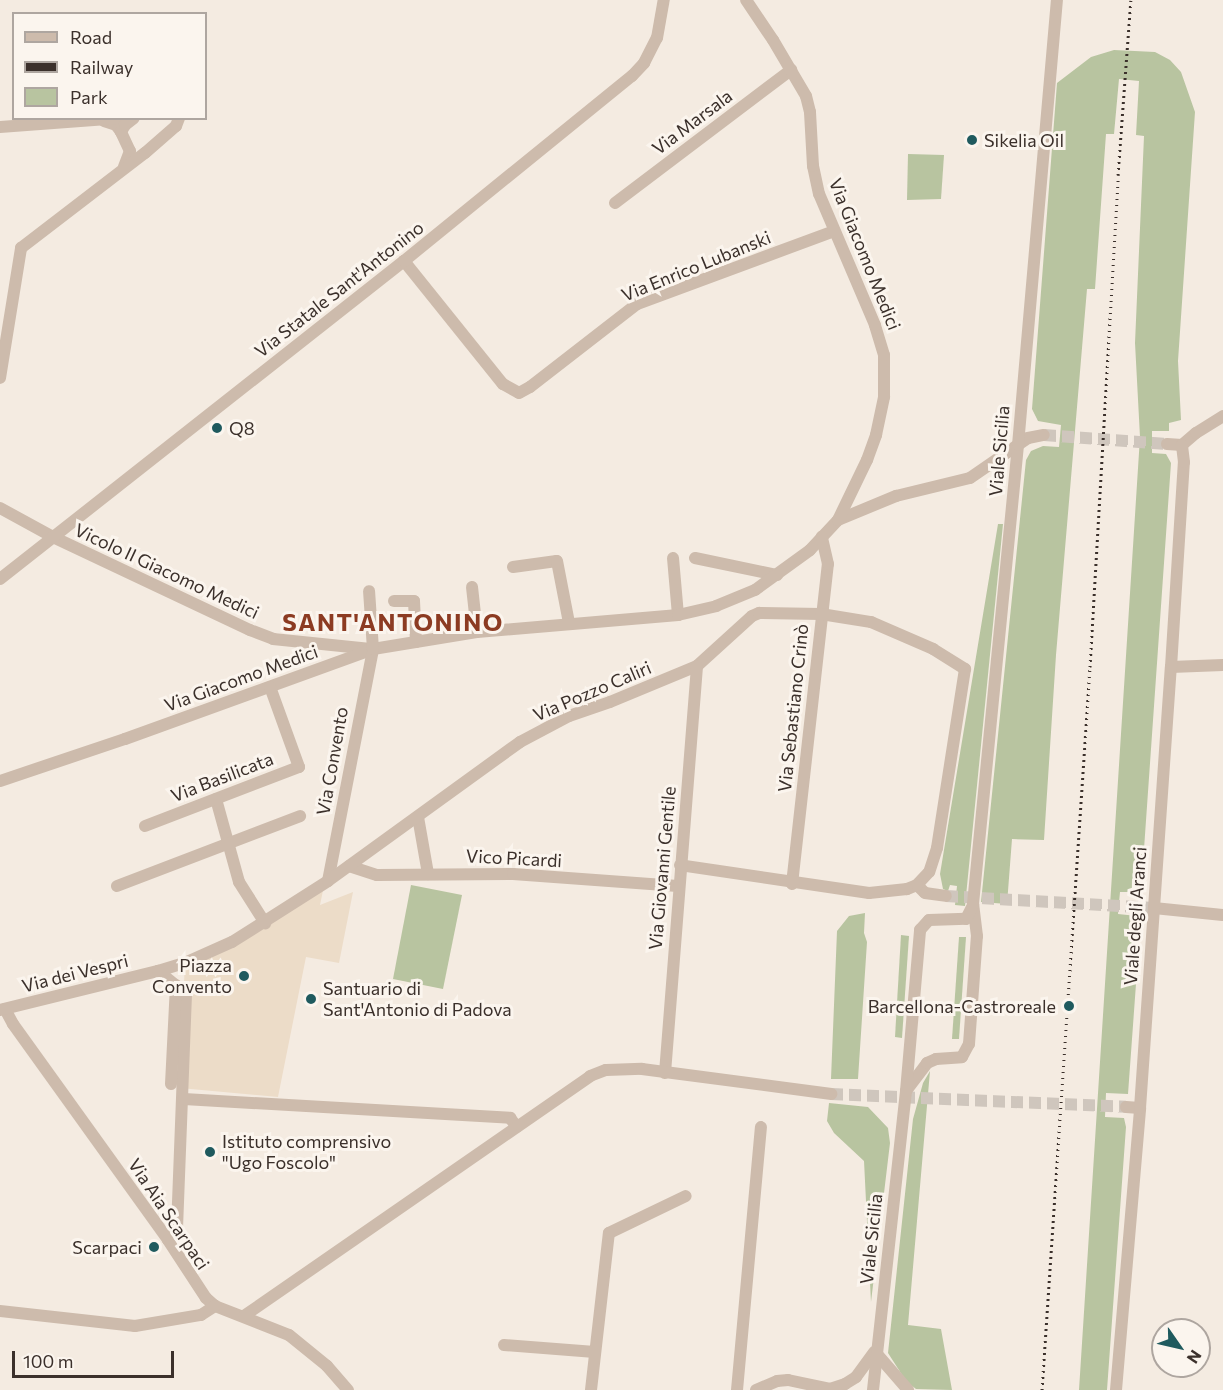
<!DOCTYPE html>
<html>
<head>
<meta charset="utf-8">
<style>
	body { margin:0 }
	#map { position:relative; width:1223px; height:1390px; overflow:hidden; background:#f4ebe1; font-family:Commissioner,sans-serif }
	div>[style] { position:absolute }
	.green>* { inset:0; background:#b8c4a0 }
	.plaza>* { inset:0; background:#ecdcc8 }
	.minor-tunnel>* { height:12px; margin-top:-6px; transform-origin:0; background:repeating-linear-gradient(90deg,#cfc6bd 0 12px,transparent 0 18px) }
	.minor>* { height:12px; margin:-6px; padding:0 6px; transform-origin:6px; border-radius:6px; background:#cdbbac }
	.rail>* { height:3px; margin-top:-1.5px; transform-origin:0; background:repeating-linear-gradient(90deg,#3b302b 0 1.5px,transparent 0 6px) }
	.dots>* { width:16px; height:16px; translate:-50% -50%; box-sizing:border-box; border:3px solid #fbf5ee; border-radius:50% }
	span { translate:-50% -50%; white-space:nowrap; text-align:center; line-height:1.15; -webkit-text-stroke:6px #fbf5ee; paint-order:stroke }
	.street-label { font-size:18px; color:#3b302b }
	.poi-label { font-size:18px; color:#3b302b }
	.left { translate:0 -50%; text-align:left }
	.right { translate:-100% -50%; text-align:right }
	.district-label { font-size:24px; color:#8c3b22; font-weight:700; letter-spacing:1.5px }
	.legend { position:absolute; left:12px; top:12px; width:195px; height:108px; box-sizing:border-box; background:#fbf5ee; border:2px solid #aea6a0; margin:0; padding:8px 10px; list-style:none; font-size:18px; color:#3b302b }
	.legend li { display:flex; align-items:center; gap:12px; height:30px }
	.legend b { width:30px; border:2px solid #aea6a0 }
	.north { position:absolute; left:1151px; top:1318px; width:60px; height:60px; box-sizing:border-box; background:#fbf5ee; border:2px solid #aea6a0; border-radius:50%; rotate:124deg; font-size:16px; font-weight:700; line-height:24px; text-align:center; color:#3b302b }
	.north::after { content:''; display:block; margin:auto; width:21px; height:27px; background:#1f5a5e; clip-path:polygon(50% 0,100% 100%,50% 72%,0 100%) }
	.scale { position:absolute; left:12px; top:1351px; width:162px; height:27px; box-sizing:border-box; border:3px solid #3b302b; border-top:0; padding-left:8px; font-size:18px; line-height:21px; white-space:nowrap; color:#3b302b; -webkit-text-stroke:4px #fbf5ee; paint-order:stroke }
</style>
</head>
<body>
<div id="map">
	<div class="green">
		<div style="clip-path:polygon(1114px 50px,1155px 52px,1170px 60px,1181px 72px,1195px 112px,1178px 361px,1181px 420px,1169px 423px,1169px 431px,1152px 431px,1152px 453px,1166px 454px,1171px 463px,1141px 892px,1120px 892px,1118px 914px,1137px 916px,1140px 929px,1128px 1094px,1106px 1093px,1105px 1117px,1124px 1118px,1126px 1127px,1107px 1390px,1079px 1390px,1140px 437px,1135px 343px,1144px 136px,1136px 135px,1139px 81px,1119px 79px,1114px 134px,1106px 134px,1095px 289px,1087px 289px,1056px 655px,1044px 840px,1012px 839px,1007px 904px,981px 902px,1026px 460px,1031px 451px,1043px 446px,1059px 447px,1061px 425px,1038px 421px,1032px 409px,1057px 83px,1091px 57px)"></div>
		<div style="clip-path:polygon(908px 154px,944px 155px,941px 199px,907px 200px)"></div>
		<div style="clip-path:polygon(998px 524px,1003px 524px,965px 906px,955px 905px,957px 886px,950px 885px,948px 891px,943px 889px,940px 874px)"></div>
		<div style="clip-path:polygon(411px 885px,462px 895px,443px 989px,393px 979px)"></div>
		<div style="clip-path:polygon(865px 913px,864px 933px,867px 942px,858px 1079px,831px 1079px,837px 931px,849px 916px)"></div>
		<div style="clip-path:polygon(901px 935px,909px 936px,902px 1038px,895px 1037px)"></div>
		<div style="clip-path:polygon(959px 937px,966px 937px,959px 1039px,952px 1039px)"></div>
		<div style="clip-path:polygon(930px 1071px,908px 1325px,941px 1329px,952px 1390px,916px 1389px,906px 1381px,888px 1353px,913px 1119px,923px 1083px)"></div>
		<div style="clip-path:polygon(829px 1103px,868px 1107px,888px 1128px,890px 1143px,871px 1302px,864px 1161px,834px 1133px,827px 1121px)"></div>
	</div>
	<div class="plaza">
		<div style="clip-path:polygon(326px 876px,320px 905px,353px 892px,339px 963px,306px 957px,278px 1097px,180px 1088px,185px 958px,247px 929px)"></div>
	</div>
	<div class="minor-tunnel">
		<div style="left:1044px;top:435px;width:123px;rotate:4.2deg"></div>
		<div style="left:946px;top:896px;width:208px;rotate:3.3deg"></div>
		<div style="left:831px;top:1094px;width:295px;rotate:2.5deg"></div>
	</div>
	<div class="minor">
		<div style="left:104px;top:121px;width:13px;rotate:18deg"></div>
		<div style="left:116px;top:125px;width:9px;rotate:54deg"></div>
		<div style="left:121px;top:132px;width:21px;rotate:65deg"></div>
		<div style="left:130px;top:151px;width:17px;rotate:111deg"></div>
		<div style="left:0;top:127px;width:121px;rotate:-4.3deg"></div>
		<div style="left:121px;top:132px;width:8px;rotate:-60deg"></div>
		<div style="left:125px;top:125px;width:11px;rotate:-38deg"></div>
		<div style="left:615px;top:203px;width:221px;rotate:-37.1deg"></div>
		<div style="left:404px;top:261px;width:158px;rotate:51.2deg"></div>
		<div style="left:503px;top:384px;width:18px;rotate:29deg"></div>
		<div style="left:519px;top:393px;width:13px;rotate:-29deg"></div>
		<div style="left:530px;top:387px;width:135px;rotate:-37.8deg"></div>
		<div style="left:637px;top:304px;width:210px;rotate:-20.3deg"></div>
		<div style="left:0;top:378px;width:132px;rotate:-80.8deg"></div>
		<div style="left:21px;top:248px;width:156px;rotate:-37.5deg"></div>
		<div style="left:145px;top:153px;width:41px;rotate:-41.1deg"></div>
		<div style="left:176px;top:126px;width:9px;rotate:-69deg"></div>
		<div style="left:1167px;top:444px;width:15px;rotate:4deg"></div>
		<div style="left:1182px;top:445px;width:18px;rotate:-41deg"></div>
		<div style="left:1196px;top:433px;width:32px;rotate:-32deg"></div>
		<div style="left:0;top:508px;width:60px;rotate:28.7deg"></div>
		<div style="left:53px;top:537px;width:218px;rotate:25.3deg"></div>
		<div style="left:250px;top:630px;width:25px;rotate:21deg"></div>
		<div style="left:273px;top:639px;width:98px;rotate:5.9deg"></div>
		<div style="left:838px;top:520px;width:63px;rotate:-22.5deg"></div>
		<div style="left:896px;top:496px;width:76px;rotate:-13.7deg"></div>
		<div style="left:970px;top:478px;width:70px;rotate:-34.6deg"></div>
		<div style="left:1028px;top:438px;width:16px;rotate:-11deg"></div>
		<div style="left:673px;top:558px;width:57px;rotate:85deg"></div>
		<div style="left:695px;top:558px;width:84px;rotate:11.7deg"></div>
		<div style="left:513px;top:567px;width:44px;rotate:-7.8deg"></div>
		<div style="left:557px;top:561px;width:63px;rotate:79deg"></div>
		<div style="left:0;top:579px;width:514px;rotate:-38.21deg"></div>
		<div style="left:404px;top:261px;width:294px;rotate:-39.1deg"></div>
		<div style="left:632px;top:76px;width:18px;rotate:-47deg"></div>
		<div style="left:644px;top:63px;width:28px;rotate:-63deg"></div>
		<div style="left:657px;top:38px;width:39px;rotate:-80deg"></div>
		<div style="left:472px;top:587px;width:45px;rotate:83.7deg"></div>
		<div style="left:394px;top:601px;width:20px"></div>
		<div style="left:414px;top:601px;width:41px;rotate:87.2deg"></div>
		<div style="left:1171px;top:667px;width:52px;rotate:-2.2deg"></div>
		<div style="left:0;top:781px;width:132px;rotate:-18.6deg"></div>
		<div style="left:125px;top:739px;width:264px;rotate:-19.9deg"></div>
		<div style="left:373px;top:649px;width:105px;rotate:-9.3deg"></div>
		<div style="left:477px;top:632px;width:202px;rotate:-4.8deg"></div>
		<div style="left:678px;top:615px;width:39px;rotate:-13deg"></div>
		<div style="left:716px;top:606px;width:42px;rotate:-22.3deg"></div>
		<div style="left:755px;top:590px;width:68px;rotate:-36deg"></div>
		<div style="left:810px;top:550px;width:41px;rotate:-47deg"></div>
		<div style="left:838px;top:520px;width:67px;rotate:-64.2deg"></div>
		<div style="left:867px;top:460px;width:27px;rotate:-70deg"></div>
		<div style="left:876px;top:435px;width:39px;rotate:-78deg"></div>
		<div style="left:884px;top:397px;width:42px;rotate:-90deg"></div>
		<div style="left:884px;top:355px;width:31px;rotate:-107deg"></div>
		<div style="left:875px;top:325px;width:142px;rotate:-113.1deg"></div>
		<div style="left:819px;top:194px;width:29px;rotate:-102deg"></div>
		<div style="left:813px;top:166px;width:54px;rotate:-93.2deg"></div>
		<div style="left:810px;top:112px;width:16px;rotate:-104deg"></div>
		<div style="left:806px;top:96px;width:65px;rotate:-120.5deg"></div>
		<div style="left:773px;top:40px;width:48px;rotate:-124deg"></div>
		<div style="left:216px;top:799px;width:86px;rotate:74.5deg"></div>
		<div style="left:239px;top:882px;width:49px;rotate:57.6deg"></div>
		<div style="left:418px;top:817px;width:58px;rotate:80deg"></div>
		<div style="left:145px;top:826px;width:165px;rotate:-21deg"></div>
		<div style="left:299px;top:767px;width:85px;rotate:-109.9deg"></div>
		<div style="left:349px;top:866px;width:29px;rotate:18deg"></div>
		<div style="left:377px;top:875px;width:136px;rotate:-0.4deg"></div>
		<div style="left:513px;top:874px;width:165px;rotate:4.2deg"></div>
		<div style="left:328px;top:881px;width:236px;rotate:-79deg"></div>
		<div style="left:373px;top:649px;width:58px;rotate:-93.9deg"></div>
		<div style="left:792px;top:884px;width:322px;rotate:-83.6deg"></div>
		<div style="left:828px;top:564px;width:28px;rotate:-103deg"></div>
		<div style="left:917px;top:885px;width:11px;rotate:45deg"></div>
		<div style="left:925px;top:893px;width:21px;rotate:8deg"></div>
		<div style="left:117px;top:886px;width:196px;rotate:-20.9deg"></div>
		<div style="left:1154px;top:908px;width:69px;rotate:5.8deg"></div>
		<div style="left:158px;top:971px;width:36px;rotate:39deg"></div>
		<div style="left:186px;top:994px;width:235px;rotate:92.2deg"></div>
		<div style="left:177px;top:1229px;width:14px;rotate:129deg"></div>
		<div style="left:5px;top:1009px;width:17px;rotate:62deg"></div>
		<div style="left:13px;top:1024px;width:266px;rotate:54.3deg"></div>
		<div style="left:168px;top:1240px;width:69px;rotate:56.8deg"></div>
		<div style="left:206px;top:1298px;width:12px;rotate:42deg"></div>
		<div style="left:215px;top:1306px;width:79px;rotate:21.4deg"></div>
		<div style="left:289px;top:1335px;width:49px;rotate:39.2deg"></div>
		<div style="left:327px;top:1366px;width:32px;rotate:49deg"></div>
		<div style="left:0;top:1010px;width:163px;rotate:-13.9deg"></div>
		<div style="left:158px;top:971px;width:30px;rotate:-17deg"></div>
		<div style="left:187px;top:962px;width:49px;rotate:-24deg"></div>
		<div style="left:232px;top:942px;width:114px;rotate:-32.4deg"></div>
		<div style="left:328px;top:881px;width:237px;rotate:-35.9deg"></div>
		<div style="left:520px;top:742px;width:55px;rotate:-28deg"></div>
		<div style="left:569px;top:716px;width:43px;rotate:-18.9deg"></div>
		<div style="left:610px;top:702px;width:94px;rotate:-22.5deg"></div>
		<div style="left:697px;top:666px;width:74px;rotate:-42.3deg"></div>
		<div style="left:752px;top:616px;width:8px;rotate:-23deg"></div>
		<div style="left:759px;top:613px;width:62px;rotate:0.9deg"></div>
		<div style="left:821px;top:614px;width:51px;rotate:9.1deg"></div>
		<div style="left:871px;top:622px;width:68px;rotate:23.5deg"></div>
		<div style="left:933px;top:649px;width:38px;rotate:32deg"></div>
		<div style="left:965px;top:669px;width:181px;rotate:98.9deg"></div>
		<div style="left:937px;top:848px;width:25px;rotate:108deg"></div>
		<div style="left:929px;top:872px;width:18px;rotate:133deg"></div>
		<div style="left:917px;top:885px;width:11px;rotate:158deg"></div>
		<div style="left:907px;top:889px;width:38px;rotate:174deg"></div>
		<div style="left:869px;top:893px;width:191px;rotate:-171.6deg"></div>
		<div style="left:665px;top:1073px;width:408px;rotate:-85.5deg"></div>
		<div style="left:171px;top:1084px;width:99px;rotate:-87.1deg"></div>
		<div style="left:906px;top:1091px;width:35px;rotate:-53deg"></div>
		<div style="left:927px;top:1063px;width:10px;rotate:-24deg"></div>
		<div style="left:936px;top:1059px;width:26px;rotate:-4deg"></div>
		<div style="left:962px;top:1057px;width:15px;rotate:-62deg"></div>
		<div style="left:969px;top:1044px;width:108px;rotate:-85.8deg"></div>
		<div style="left:977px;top:936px;width:32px;rotate:-97deg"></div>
		<div style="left:973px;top:904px;width:461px;rotate:-84.4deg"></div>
		<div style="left:1018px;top:445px;width:447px;rotate:-85deg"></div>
		<div style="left:184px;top:1099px;width:327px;rotate:3.3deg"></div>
		<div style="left:510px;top:1118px;width:11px;rotate:52deg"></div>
		<div style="left:1126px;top:1107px;width:14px;rotate:4deg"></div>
		<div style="left:0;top:1311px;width:136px;rotate:6.3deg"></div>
		<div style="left:135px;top:1326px;width:67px;rotate:-9.5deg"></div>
		<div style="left:201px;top:1315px;width:17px;rotate:-33deg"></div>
		<div style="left:244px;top:1316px;width:421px;rotate:-34.7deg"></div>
		<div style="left:590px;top:1076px;width:17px;rotate:-21deg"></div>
		<div style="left:606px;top:1070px;width:36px;rotate:-2deg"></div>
		<div style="left:642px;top:1069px;width:191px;rotate:7.5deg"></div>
		<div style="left:504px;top:1345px;width:91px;rotate:4.4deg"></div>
		<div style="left:876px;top:1353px;width:49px;rotate:49.1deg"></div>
		<div style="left:830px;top:1389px;width:16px;rotate:-18deg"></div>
		<div style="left:845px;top:1384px;width:13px;rotate:-32deg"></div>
		<div style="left:856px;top:1377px;width:31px;rotate:-54deg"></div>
		<div style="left:591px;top:1390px;width:158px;rotate:-83.5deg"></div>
		<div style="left:609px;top:1233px;width:85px;rotate:-25.7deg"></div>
		<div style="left:737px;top:1390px;width:264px;rotate:-84.8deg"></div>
		<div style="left:756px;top:1390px;width:23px;rotate:-23deg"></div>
		<div style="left:777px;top:1381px;width:11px;rotate:-5deg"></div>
		<div style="left:788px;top:1380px;width:49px;rotate:11.8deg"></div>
		<div style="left:873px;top:1390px;width:301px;rotate:-83.7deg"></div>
		<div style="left:906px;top:1091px;width:162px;rotate:-85deg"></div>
		<div style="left:920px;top:930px;width:13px;rotate:-48deg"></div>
		<div style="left:929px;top:920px;width:37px;rotate:-2deg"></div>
		<div style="left:966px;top:919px;width:16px;rotate:-63deg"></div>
		<div style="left:1116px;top:1390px;width:283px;rotate:-85.1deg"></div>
		<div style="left:1140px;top:1108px;width:442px;rotate:-86deg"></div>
		<div style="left:1171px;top:667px;width:205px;rotate:-86.4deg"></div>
		<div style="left:1184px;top:462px;width:17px;rotate:-97deg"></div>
	</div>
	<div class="rail">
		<div style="left:1042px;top:1390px;width:725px;rotate:-86.2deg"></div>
		<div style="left:1090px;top:667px;width:493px;rotate:-86.7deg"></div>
		<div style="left:1118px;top:175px;width:175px;rotate:-85.8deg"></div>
	</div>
	<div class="dots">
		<div style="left:972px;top:140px;background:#1f5a5e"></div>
		<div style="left:217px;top:428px;background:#1f5a5e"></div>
		<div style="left:244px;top:976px;background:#1f5a5e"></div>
		<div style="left:311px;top:999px;background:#1f5a5e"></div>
		<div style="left:1069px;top:1006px;background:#1f5a5e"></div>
		<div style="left:210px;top:1152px;background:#1f5a5e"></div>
		<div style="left:154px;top:1247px;background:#1f5a5e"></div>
	</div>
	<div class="street-label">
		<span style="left:692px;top:122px;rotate:-37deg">Via Marsala</span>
		<span style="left:865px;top:254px;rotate:68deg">Via Giacomo Medici</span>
		<span style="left:696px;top:266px;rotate:-22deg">Via Enrico Lubanski</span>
		<span style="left:339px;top:289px;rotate:-38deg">Via Statale Sant'Antonino</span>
		<span style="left:999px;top:451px;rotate:-85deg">Viale Sicilia</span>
		<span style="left:167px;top:571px;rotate:25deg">Vicolo II Giacomo Medici</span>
		<span style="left:241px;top:678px;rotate:-20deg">Via Giacomo Medici</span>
		<span style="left:592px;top:691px;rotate:-23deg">Via Pozzo Caliri</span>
		<span style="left:793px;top:708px;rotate:-84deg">Via Sebastiano Crinò</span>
		<span style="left:332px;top:761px;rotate:-80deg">Via Convento</span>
		<span style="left:222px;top:777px;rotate:-21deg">Via Basilicata</span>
		<span style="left:514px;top:858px;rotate:3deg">Vico Picardi</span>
		<span style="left:662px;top:868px;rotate:-85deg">Via Giovanni Gentile</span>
		<span style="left:1135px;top:916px;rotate:-86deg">Viale degli Aranci</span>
		<span style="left:75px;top:973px;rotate:-14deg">Via dei Vespri</span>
		<span style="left:169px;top:1214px;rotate:56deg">Via Aia Scarpaci</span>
		<span style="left:871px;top:1239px;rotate:-84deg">Viale Sicilia</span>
	</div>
	<div class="poi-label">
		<span class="left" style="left:984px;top:140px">Sikelia Oil</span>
		<span class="left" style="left:229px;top:428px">Q8</span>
		<span class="right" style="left:232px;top:976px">Piazza<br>Convento</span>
		<span class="left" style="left:323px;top:999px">Santuario di<br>Sant'Antonio di Padova</span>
		<span class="right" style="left:1056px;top:1006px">Barcellona-Castroreale</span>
		<span class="left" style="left:222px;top:1152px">Istituto comprensivo<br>"Ugo Foscolo"</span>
		<span class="right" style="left:142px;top:1247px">Scarpaci</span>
	</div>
	<div class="district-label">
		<span style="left:393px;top:622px">SANT'ANTONINO</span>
	</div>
	<ul class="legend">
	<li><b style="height:8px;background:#cdbbac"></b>Road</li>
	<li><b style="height:8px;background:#3b302b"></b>Railway</li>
	<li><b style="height:16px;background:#b8c4a0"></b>Park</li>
	</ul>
	<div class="north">N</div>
	<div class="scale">100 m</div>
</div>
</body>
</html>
